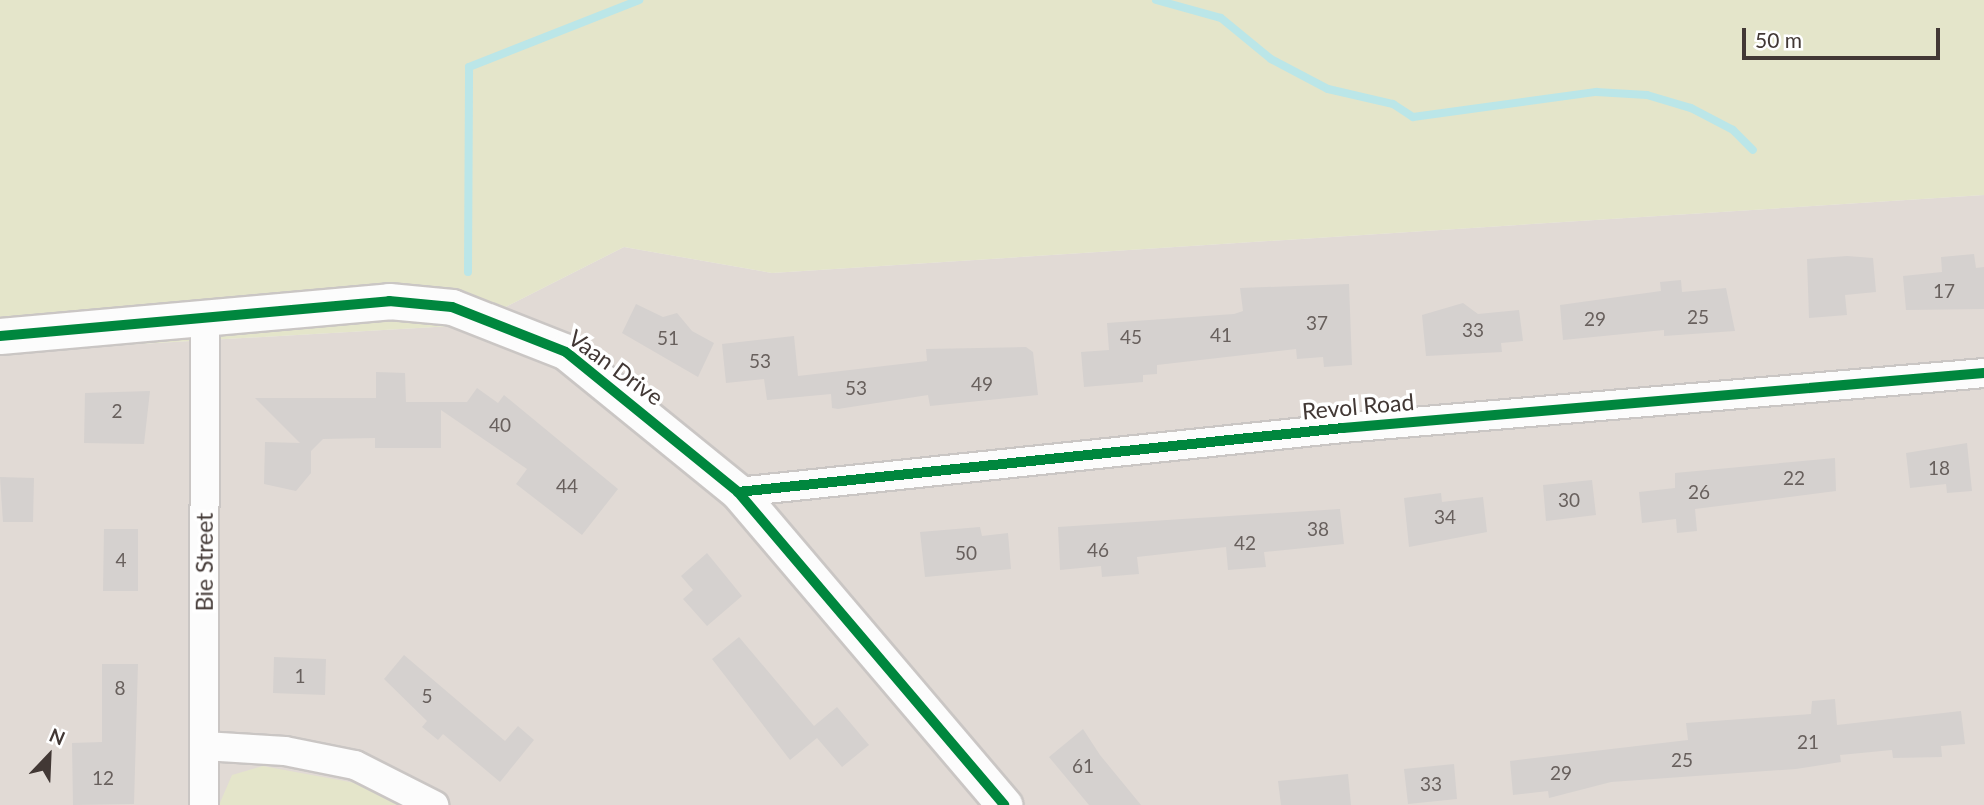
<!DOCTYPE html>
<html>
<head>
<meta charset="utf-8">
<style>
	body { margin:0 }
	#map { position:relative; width:1984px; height:805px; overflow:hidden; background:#edeae8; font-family:Lato,sans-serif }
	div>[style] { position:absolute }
	.residential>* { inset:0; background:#e1dad5 }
	.green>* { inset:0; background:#e4e5ca }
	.stream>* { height:8px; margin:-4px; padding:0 4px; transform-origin:4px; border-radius:4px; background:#bbe6e8 }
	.building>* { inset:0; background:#d5d1cf }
	.roads { filter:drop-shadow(2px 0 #cac6c4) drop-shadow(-2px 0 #cac6c4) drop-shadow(0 2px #cac6c4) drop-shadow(0 -2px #cac6c4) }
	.minor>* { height:28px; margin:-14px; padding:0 14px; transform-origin:14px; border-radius:14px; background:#fcfcfc }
	.tertiary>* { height:35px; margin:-17.5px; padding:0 17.5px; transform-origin:17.5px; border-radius:17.5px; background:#fcfcfc }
	.cycleway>* { height:10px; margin:-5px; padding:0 5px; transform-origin:5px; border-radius:5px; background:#00873e }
	span { translate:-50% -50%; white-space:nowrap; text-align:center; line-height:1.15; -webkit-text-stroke:7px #fff; paint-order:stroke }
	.number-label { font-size:19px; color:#68605d }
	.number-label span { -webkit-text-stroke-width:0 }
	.street-label { font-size:23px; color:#423835 }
	.north { position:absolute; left:14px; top:721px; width:70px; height:70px; -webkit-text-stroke:5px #fff; paint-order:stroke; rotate:23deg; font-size:19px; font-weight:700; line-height:28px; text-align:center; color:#423835 }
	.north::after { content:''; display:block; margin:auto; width:24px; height:32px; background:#423835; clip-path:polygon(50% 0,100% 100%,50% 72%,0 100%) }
	.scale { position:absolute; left:1742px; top:28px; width:198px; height:32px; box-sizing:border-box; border:4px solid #423835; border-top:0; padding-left:9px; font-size:21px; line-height:24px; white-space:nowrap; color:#423835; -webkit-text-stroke:5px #fff; paint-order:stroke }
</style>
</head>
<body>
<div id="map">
	<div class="residential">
		<div style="clip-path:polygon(1984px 195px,1984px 805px,0 805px,0 352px,470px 325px,624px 247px,772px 273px)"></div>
	</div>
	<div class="green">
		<div style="clip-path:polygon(0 0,1984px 0,1984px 195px,772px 273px,624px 247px,470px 325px,0 352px)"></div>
		<div style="clip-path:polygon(263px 766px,377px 787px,407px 805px,219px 805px,232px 775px)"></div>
	</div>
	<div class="stream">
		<div style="left:1156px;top:0;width:67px;rotate:15.5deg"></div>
		<div style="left:1221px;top:18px;width:65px;rotate:39.4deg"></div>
		<div style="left:1271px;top:59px;width:64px;rotate:27.8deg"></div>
		<div style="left:1328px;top:89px;width:67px;rotate:13deg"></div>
		<div style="left:1393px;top:104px;width:24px;rotate:33deg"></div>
		<div style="left:1413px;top:117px;width:185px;rotate:-7.8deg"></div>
		<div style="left:1596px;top:92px;width:51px;rotate:3.4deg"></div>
		<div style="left:1647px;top:95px;width:46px;rotate:16.5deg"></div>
		<div style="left:1691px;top:108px;width:47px;rotate:27.6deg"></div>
		<div style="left:1733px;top:130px;width:28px;rotate:45deg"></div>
		<div style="left:468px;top:272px;width:205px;rotate:-89.7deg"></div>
		<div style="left:469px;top:67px;width:183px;rotate:-21.5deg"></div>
	</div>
	<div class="building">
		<div style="clip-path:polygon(1974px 254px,1976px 268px,1984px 267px,1984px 309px,1906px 310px,1903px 276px,1942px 272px,1941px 257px)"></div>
		<div style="clip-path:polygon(1847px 256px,1873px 258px,1876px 292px,1845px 295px,1847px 315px,1809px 318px,1807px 259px)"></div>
		<div style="clip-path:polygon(1681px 280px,1682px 292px,1726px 288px,1735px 331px,1664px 336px,1664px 330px,1563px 340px,1560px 305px,1661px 291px,1660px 282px)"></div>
		<div style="clip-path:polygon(1349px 284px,1352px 365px,1324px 367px,1323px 357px,1297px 359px,1296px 349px,1157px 365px,1157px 374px,1143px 375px,1143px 382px,1084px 387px,1081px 352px,1109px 350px,1107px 323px,1234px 314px,1243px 311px,1240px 288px)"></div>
		<div style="clip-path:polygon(1463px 303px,1478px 314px,1519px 310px,1523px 341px,1501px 343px,1502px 352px,1426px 356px,1422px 315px)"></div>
		<div style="clip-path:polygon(636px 304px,663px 317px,677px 313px,692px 331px,714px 343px,698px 377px,622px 333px)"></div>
		<div style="clip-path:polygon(794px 336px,798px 376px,927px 361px,926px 349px,1026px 347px,1033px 352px,1038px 395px,930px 406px,928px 395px,838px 409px,832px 408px,831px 394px,767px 400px,764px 379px,726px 383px,722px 344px)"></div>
		<div style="clip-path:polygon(376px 372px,405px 373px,406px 402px,467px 402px,477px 388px,498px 403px,504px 395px,618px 489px,582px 535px,516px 484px,527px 469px,441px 410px,441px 448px,375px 448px,375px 438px,323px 439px,311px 451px,311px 473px,296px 491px,264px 484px,265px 442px,300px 443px,255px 398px,376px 398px)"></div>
		<div style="clip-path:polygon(150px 391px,144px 444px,84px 443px,85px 393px)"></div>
		<div style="clip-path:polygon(1967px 443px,1972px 491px,1947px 493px,1946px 484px,1910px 488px,1906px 453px)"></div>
		<div style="clip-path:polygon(1835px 458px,1836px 491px,1695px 509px,1697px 531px,1677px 533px,1676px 519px,1642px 523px,1639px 492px,1675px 488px,1675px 473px)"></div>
		<div style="clip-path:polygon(0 477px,34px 478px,33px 522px,3px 522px)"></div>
		<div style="clip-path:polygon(1592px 480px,1596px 515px,1546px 521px,1543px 485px)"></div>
		<div style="clip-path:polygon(1441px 493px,1442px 502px,1483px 497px,1487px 532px,1409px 547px,1404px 498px)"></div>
		<div style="clip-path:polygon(1340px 509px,1344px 544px,1264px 552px,1266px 567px,1228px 570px,1226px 547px,1137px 557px,1139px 574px,1102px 577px,1101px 566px,1060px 570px,1058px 527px)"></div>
		<div style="clip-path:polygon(980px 527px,982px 536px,1008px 533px,1011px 569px,925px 577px,920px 532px)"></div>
		<div style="clip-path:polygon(104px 529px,138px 529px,138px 591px,103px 591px)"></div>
		<div style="clip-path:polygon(707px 553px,742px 596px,707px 626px,683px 599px,693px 590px,681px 576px)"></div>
		<div style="clip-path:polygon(739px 637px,814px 726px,837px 707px,869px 745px,842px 767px,817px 738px,790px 760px,712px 659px)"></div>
		<div style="clip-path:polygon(404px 655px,505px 741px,518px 726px,534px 740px,500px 782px,443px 734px,438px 740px,422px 727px,427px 721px,384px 679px)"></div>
		<div style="clip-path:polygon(274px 657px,326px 659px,325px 695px,273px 693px)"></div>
		<div style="clip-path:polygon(102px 664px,138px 664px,134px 804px,73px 805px,72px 743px,102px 742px)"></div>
		<div style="clip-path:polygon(1835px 699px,1837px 725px,1961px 711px,1965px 744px,1941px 746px,1942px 757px,1893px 758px,1892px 750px,1840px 755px,1841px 762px,1796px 769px,1611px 782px,1549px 798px,1548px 791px,1513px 795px,1510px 761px,1688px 740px,1686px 723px,1811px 714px,1812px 701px)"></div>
		<div style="clip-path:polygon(1083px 729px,1100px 755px,1141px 805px,1089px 805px,1049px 757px)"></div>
		<div style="clip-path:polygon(1454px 764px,1457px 799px,1408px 804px,1404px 769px)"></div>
		<div style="clip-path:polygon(1348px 774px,1351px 805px,1281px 805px,1278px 781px)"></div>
	</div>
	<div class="roads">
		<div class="minor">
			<div style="left:738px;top:492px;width:608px;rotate:-6.04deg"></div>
			<div style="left:1343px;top:428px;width:643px;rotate:-4.9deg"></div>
			<div style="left:204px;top:746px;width:81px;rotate:3.5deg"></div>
			<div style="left:285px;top:751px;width:71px;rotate:11.3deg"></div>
			<div style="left:355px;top:765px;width:89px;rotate:26.9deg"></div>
			<div style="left:204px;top:805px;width:485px;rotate:-89.9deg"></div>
		</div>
		<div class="tertiary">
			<div style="left:0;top:336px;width:391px;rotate:-5.1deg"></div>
			<div style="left:389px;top:301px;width:63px;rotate:5.4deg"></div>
			<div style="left:452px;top:307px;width:123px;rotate:21.5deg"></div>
			<div style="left:566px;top:352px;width:222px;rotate:39.1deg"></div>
			<div style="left:738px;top:492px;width:411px;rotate:49.6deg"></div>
		</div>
	</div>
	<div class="cycleway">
		<div style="left:0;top:336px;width:391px;rotate:-5.1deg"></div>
		<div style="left:389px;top:301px;width:63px;rotate:5.4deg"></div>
		<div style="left:452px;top:307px;width:123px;rotate:21.5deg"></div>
		<div style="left:566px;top:352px;width:222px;rotate:39.1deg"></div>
		<div style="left:738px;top:492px;width:411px;rotate:49.6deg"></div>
		<div style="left:738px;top:492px;width:608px;rotate:-6.04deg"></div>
		<div style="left:1343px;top:428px;width:643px;rotate:-4.9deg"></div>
	</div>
	<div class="number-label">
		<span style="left:1944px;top:291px">17</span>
		<span style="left:1698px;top:317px">25</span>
		<span style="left:1595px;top:319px">29</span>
		<span style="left:1317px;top:323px">37</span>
		<span style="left:1473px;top:330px">33</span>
		<span style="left:1221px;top:335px">41</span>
		<span style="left:1131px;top:337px">45</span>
		<span style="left:668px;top:338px">51</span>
		<span style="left:760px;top:361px">53</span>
		<span style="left:982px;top:384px">49</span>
		<span style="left:856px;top:388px">53</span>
		<span style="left:117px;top:411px">2</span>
		<span style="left:500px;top:425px">40</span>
		<span style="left:1939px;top:468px">18</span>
		<span style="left:1794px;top:478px">22</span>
		<span style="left:567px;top:486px">44</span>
		<span style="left:1699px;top:492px">26</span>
		<span style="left:1569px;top:500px">30</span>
		<span style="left:1445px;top:517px">34</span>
		<span style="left:1318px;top:529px">38</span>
		<span style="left:1245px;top:543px">42</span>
		<span style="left:1098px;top:550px">46</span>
		<span style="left:966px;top:553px">50</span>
		<span style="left:121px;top:560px">4</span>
		<span style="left:300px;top:676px">1</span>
		<span style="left:120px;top:688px">8</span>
		<span style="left:427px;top:696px">5</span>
		<span style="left:1808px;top:742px">21</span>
		<span style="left:1682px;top:760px">25</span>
		<span style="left:1083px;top:766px">61</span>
		<span style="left:1561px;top:773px">29</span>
		<span style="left:103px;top:778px">12</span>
		<span style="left:1431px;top:784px">33</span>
	</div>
	<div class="street-label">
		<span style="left:616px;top:367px;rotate:36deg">Vaan Drive</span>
		<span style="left:1358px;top:406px;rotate:-5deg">Revol Road</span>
		<span style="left:204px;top:562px;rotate:-90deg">Bie Street</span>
	</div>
	<div class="north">N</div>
	<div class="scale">50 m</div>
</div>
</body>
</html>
